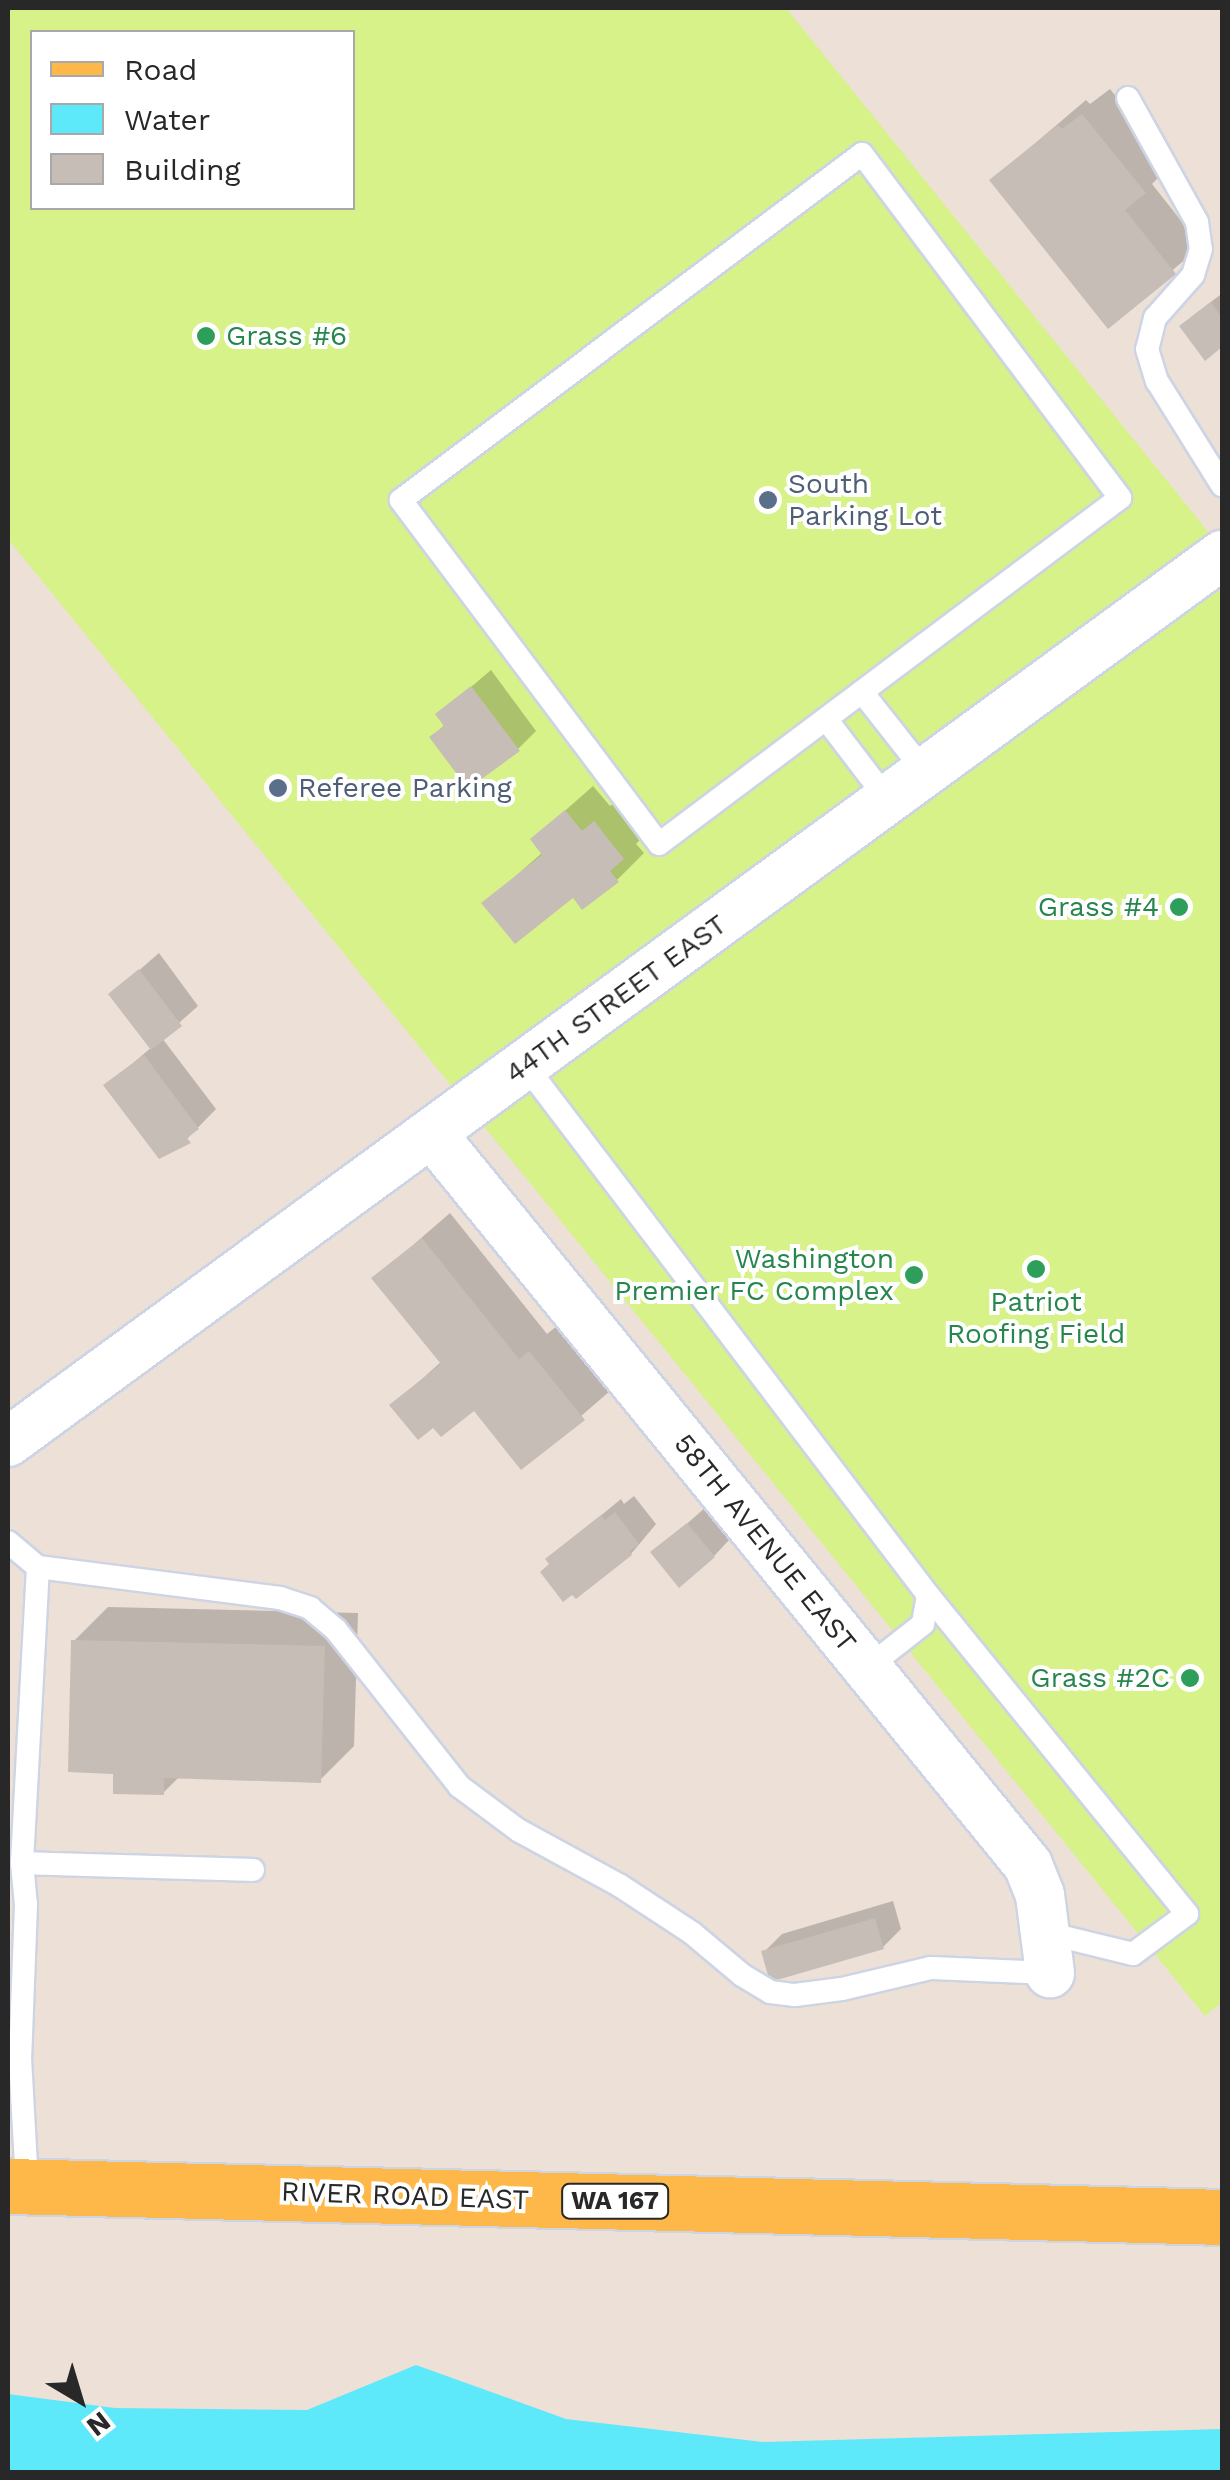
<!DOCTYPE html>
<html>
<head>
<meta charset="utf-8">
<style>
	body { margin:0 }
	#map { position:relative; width:1230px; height:2480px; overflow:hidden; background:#ece0d7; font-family:"Work Sans",sans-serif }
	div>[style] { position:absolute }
	.pitch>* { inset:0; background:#d6f288 }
	.water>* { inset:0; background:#5ee9fa }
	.shadow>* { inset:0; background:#0003 }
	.building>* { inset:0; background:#c7bdb7 }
	.roads { filter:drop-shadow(2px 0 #cdd4e3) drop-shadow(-2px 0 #cdd4e3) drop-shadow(0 2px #cdd4e3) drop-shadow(0 -2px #cdd4e3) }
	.service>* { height:22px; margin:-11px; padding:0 11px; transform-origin:11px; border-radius:11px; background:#fff }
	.minor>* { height:48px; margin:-24px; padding:0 24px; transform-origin:24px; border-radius:24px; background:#fff }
	.primary>* { height:55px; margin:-27.5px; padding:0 27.5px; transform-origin:27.5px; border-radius:27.5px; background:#feb84a }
	.dots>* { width:28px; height:28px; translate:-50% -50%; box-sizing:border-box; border:5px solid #fff; border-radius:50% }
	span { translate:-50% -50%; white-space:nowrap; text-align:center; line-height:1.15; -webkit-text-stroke:8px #fff; paint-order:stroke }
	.shield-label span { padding:2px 8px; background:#fff; border:2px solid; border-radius:8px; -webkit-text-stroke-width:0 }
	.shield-label { font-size:25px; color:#282828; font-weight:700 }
	.leisure-label { font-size:28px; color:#27864d }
	.left { translate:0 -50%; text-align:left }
	.right { translate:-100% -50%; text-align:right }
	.service-label { font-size:28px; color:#4e5e75 }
	.street-label { font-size:28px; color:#282828 }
	.frame { position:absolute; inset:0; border:10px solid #282828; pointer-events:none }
	.legend { position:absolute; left:30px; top:30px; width:325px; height:180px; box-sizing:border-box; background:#fff; border:2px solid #a9a9a9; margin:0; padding:12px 18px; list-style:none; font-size:30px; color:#282828 }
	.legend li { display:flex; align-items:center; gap:20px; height:50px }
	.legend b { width:50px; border:2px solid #a9a9a9 }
	.north { position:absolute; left:30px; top:2350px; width:100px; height:100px; -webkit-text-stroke:8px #fff; paint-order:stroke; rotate:142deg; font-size:28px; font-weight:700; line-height:40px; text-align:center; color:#282828 }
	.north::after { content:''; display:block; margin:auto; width:35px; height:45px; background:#282828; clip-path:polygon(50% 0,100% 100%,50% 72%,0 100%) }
</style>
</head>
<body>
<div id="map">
	<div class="pitch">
		<div style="clip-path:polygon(evenodd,8px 8px,786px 8px,1222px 549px,1222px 2002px,1205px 2016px,8px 539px,8px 8px,32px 32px,352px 32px,352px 208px,32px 208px,32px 32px)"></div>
	</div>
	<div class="water">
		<div style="clip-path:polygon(416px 2365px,566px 2419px,763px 2442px,1222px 2429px,1222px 2472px,8px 2472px,8px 2394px,115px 2408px,307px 2410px)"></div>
	</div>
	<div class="shadow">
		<div style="clip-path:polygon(1110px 89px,1171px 165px,1152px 184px,1201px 246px,1108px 325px,992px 180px,1086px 100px,1090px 104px)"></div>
		<div style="clip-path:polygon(1220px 295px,1222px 344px,1205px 357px,1191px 317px)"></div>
		<div style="clip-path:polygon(491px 670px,536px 731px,518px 749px,432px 738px,445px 724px,438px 715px)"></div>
		<div style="clip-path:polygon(593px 786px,610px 806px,622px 797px,649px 830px,636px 844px,644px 853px,617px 880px,573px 895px,485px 903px,543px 852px,533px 839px)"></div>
		<div style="clip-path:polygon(159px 953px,198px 1006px,162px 1038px,216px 1109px,176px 1150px,107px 1085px,152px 1047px,112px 994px)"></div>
		<div style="clip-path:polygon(450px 1213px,547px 1334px,557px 1326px,610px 1391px,522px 1467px,474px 1408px,434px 1424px,393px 1405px,442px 1361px,375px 1278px)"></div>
		<div style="clip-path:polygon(634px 1496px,656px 1524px,631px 1554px,552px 1563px,548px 1559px,621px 1499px,624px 1504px)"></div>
		<div style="clip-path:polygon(707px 1506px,731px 1538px,714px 1556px,654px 1553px)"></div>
		<div style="clip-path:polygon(108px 1607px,358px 1613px,354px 1746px,320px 1780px,180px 1776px,163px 1793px,74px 1641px)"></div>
		<div style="clip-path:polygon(893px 1901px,901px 1929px,883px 1947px,764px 1952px,782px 1934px)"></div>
	</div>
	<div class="building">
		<div style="clip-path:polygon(1082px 114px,1146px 193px,1125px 210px,1176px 274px,1108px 329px,989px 180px,1058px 125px,1062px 129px)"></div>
		<div style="clip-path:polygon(1211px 302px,1222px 318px,1222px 347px,1205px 361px,1179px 326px)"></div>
		<div style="clip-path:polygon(471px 686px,520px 751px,468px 789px,429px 737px,444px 726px,435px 714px)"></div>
		<div style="clip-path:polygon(565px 810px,582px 831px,594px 821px,624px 859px,610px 871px,619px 882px,582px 910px,573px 898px,515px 944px,481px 903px,542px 855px,530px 839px)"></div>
		<div style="clip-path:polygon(139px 969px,182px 1026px,151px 1050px,108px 994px)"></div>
		<div style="clip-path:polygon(144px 1055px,199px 1129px,187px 1138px,191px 1143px,159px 1159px,103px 1085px)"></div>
		<div style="clip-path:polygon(422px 1238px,519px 1359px,529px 1351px,585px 1420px,521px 1470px,474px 1411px,441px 1437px,433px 1428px,418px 1440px,389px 1405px,441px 1364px,371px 1278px)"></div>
		<div style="clip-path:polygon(615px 1512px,639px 1544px,630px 1551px,632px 1555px,576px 1599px,572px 1595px,563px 1602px,540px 1572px,549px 1564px,545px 1559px,601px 1515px,605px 1520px)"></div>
		<div style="clip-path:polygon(687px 1523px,715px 1557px,679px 1588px,650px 1552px)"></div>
		<div style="clip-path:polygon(71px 1640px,325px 1646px,321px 1783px,164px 1778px,164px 1795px,113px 1794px,113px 1774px,68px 1772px)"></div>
		<div style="clip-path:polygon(875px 1918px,884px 1949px,770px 1982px,761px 1951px)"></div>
	</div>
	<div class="roads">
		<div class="service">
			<div style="left:1128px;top:98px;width:142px;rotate:60.9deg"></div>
			<div style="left:1197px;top:222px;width:27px;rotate:82deg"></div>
			<div style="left:1201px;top:249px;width:27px;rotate:107deg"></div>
			<div style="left:1193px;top:275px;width:57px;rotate:131.5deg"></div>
			<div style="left:1155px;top:318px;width:32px;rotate:104deg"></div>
			<div style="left:1147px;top:349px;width:34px;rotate:73deg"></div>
			<div style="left:1157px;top:381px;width:123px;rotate:58deg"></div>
			<div style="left:862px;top:154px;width:430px;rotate:53.1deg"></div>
			<div style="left:1120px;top:498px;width:576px;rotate:143.11deg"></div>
			<div style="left:659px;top:844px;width:430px;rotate:-126.9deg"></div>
			<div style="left:401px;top:500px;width:576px;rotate:-36.89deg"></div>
			<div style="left:862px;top:692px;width:102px;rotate:51.8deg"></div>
			<div style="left:826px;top:719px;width:102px;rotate:52.6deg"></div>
			<div style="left:525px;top:1065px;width:666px;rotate:52.75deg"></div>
			<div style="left:928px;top:1595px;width:29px;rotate:100deg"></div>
			<div style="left:923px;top:1624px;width:71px;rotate:141.8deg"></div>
			<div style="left:8px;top:1542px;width:39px;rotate:40deg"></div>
			<div style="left:38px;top:1567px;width:296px;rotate:93.1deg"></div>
			<div style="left:22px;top:1863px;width:42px;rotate:84.6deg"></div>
			<div style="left:26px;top:1905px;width:153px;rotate:92.2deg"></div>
			<div style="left:20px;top:2058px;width:127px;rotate:86.8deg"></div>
			<div style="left:38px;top:1567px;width:244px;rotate:7.3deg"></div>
			<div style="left:280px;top:1598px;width:32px;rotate:18deg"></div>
			<div style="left:310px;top:1608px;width:34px;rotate:40deg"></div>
			<div style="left:336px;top:1630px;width:199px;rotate:51.7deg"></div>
			<div style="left:459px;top:1786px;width:74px;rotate:36.7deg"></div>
			<div style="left:518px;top:1830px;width:115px;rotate:28.6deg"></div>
			<div style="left:619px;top:1885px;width:87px;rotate:33.3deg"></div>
			<div style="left:692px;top:1933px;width:65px;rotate:40deg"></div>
			<div style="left:742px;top:1975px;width:33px;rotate:31deg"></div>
			<div style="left:770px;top:1992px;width:25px;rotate:7deg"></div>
			<div style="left:795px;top:1995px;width:47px;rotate:-7.3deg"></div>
			<div style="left:842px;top:1989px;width:91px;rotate:-13.3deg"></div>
			<div style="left:931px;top:1968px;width:119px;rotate:2.4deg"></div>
			<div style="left:928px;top:1595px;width:411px;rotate:50.9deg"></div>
			<div style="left:1187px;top:1914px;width:67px;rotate:143.5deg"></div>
			<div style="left:1133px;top:1954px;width:89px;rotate:-166.3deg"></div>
			<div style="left:22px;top:1863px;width:231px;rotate:1.7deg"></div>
		</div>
		<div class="minor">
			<div style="left:432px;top:1134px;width:943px;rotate:50.81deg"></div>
			<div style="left:1028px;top:1865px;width:32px;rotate:68deg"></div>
			<div style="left:1040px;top:1895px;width:79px;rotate:82.7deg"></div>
			<div style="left:8px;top:1442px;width:1504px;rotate:-36.15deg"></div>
		</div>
		<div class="primary">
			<div style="left:8px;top:2186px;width:1214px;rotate:1.46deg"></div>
		</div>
	</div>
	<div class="dots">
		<div style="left:206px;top:336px;background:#2e9e5b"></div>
		<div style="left:768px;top:500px;background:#5c6f8a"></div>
		<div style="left:278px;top:788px;background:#5c6f8a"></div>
		<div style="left:1179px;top:907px;background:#2e9e5b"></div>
		<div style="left:1036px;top:1269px;background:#2e9e5b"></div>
		<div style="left:914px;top:1275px;background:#2e9e5b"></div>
		<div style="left:1190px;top:1678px;background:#2e9e5b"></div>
	</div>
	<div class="shield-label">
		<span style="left:615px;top:2201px">WA 167</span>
	</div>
	<div class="leisure-label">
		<span class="left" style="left:226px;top:336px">Grass #6</span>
		<span class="right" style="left:1159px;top:907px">Grass #4</span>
		<span class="right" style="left:894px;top:1275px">Washington<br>Premier FC Complex</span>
		<span style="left:1036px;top:1318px">Patriot<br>Roofing Field</span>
		<span class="right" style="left:1170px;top:1678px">Grass #2C</span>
	</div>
	<div class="service-label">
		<span class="left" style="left:788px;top:500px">South<br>Parking Lot</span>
		<span class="left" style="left:298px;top:788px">Referee Parking</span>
	</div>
	<div class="street-label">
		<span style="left:616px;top:999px;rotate:-36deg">44TH STREET EAST</span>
		<span style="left:765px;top:1543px;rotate:51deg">58TH AVENUE EAST</span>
		<span style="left:405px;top:2196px;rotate:2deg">RIVER ROAD EAST</span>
	</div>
	<div class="frame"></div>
	<ul class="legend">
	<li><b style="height:12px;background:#feb84a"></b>Road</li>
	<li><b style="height:28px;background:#5ee9fa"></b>Water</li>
	<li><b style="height:28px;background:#c7bdb7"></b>Building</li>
	</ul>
	<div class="north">N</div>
</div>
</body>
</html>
